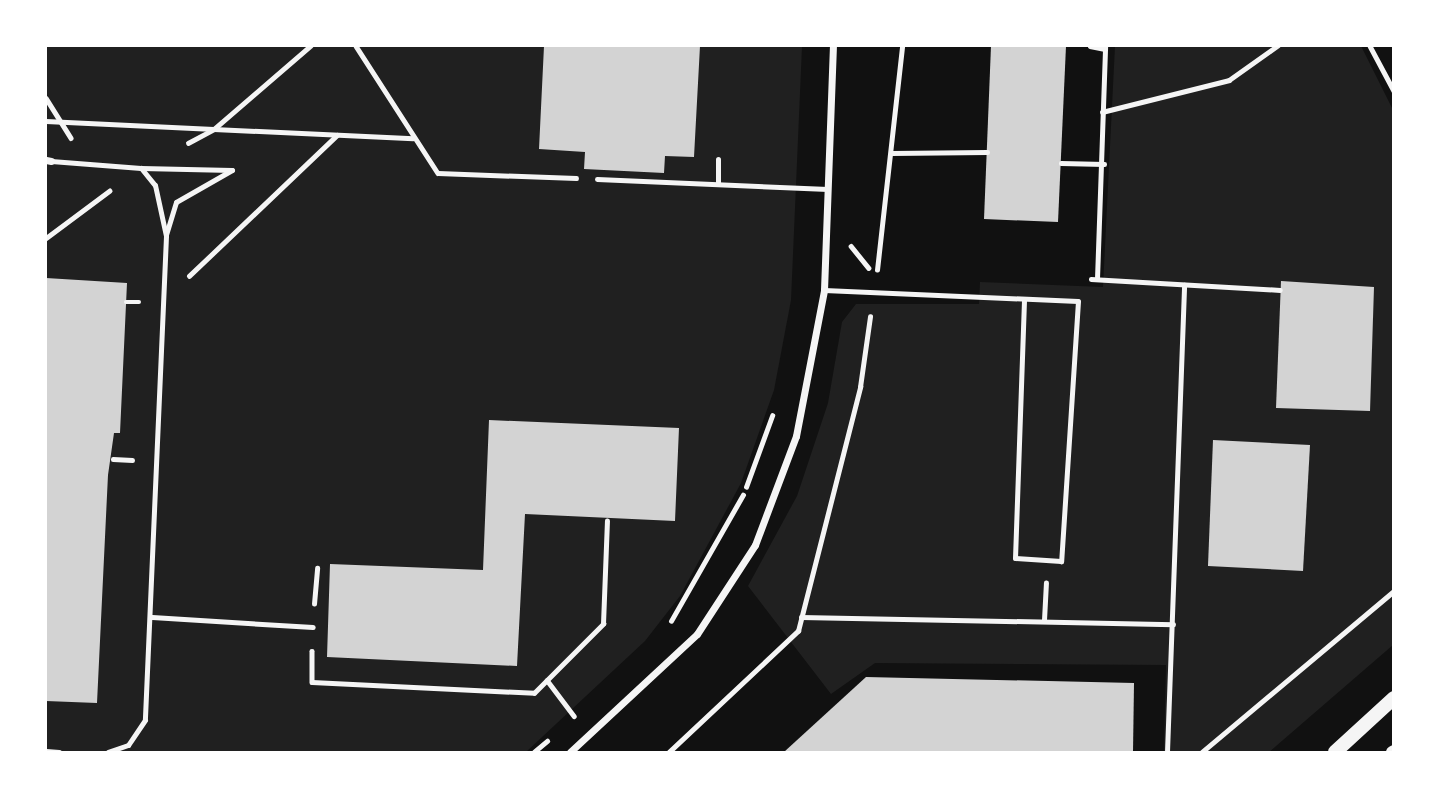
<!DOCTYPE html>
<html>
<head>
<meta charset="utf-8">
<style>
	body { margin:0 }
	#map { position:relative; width:1439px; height:798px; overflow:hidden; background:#111; font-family:Karla,sans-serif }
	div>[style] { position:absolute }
	.green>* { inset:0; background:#202020 }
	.building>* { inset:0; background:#d3d3d3 }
	.path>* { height:4.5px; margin:-2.25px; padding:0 2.25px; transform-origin:2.25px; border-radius:2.25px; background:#f5f5f5 }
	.service>* { height:5px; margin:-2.5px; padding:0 2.5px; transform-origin:2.5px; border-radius:2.5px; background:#f5f5f5 }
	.minor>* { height:7px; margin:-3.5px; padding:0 3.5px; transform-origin:3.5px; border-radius:3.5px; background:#f5f5f5 }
	.tertiary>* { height:12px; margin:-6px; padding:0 6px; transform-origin:6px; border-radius:6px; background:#f5f5f5 }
	.secondary>* { height:14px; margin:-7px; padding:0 7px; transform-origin:7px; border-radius:7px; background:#f5f5f5 }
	span { translate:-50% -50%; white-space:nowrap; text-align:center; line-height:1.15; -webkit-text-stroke:5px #fff; paint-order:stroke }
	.frame { position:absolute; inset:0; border:47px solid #fff; pointer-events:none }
</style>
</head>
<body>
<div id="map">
	<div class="green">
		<div style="clip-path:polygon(46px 46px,802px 46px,791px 300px,774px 390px,741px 483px,680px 596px,645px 641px,526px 752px,46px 752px)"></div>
		<div style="clip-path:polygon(1115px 46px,1361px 46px,1393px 110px,1393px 645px,1269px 752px,1164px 752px,1166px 665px,875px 663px,831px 694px,748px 586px,797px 496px,828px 403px,842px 322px,856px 304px,979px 304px,980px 282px,1103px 287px)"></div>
	</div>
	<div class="building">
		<div style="clip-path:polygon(544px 46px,700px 46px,694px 157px,665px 156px,664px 173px,584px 169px,585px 152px,539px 149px)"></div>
		<div style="clip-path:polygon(991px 46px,1066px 46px,1058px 222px,984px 219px)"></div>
		<div style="clip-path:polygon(46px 278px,127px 283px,120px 433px,114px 433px,108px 475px,97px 703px,46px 701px)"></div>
		<div style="clip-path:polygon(1281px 281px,1374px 287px,1370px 411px,1276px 408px)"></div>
		<div style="clip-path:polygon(489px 420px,679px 428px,675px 521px,525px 514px,517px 666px,327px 657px,330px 564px,483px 570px)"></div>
		<div style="clip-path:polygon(1213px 440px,1310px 445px,1303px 571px,1208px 566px)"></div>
		<div style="clip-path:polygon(866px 677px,1134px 683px,1133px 752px,784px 752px)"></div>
	</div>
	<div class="path">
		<div style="left:356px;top:46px;width:151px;rotate:57.2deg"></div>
		<div style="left:438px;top:173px;width:138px;rotate:2.1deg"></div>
		<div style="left:1090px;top:46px;width:15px;rotate:11deg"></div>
		<div style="left:1370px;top:46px;width:51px;rotate:61.9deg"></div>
		<div style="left:46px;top:98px;width:47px;rotate:58deg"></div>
		<div style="left:1102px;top:112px;width:131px;rotate:-14.1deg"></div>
		<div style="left:1229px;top:80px;width:59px;rotate:-35.3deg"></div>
		<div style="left:46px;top:121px;width:367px;rotate:2.7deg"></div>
		<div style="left:188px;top:143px;width:30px;rotate:-28deg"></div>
		<div style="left:214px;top:129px;width:127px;rotate:-40.8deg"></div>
		<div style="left:891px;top:153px;width:96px;rotate:-0.6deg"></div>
		<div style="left:1061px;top:163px;width:43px;rotate:1.3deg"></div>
		<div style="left:46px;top:238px;width:79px;rotate:-36.7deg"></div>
		<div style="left:851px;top:246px;width:28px;rotate:51deg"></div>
		<div style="left:877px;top:270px;width:225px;rotate:-83.6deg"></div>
		<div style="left:189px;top:276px;width:204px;rotate:-43.6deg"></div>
		<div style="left:1091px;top:279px;width:189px;rotate:3.3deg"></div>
		<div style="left:1097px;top:279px;width:233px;rotate:-88deg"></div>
		<div style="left:126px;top:302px;width:13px"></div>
		<div style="left:113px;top:459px;width:19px;rotate:3deg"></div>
		<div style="left:746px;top:487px;width:76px;rotate:-69.9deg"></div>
		<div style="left:314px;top:604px;width:36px;rotate:-85deg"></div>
		<div style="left:801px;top:617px;width:372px;rotate:1.1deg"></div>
		<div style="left:1044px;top:620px;width:37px;rotate:-87deg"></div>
		<div style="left:671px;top:621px;width:145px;rotate:-60.3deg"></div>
		<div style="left:312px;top:651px;width:31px;rotate:90deg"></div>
		<div style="left:312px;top:682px;width:222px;rotate:2.8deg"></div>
		<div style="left:534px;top:693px;width:98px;rotate:-45deg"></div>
		<div style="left:603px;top:624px;width:103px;rotate:-87.8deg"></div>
		<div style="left:547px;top:680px;width:45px;rotate:53.1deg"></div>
		<div style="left:534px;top:752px;width:17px;rotate:-40deg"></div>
		<div style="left:669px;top:752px;width:177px;rotate:-43.2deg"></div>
		<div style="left:798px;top:631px;width:252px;rotate:-75.7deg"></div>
		<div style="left:860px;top:387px;width:71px;rotate:-81.9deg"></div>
		<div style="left:1167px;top:752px;width:467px;rotate:-87.9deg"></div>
		<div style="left:1202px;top:752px;width:251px;rotate:-40deg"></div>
	</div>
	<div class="service">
		<div style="left:718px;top:159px;width:25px;rotate:90deg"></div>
		<div style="left:51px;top:161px;width:90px;rotate:4.4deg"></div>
		<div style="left:141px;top:168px;width:22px;rotate:51deg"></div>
		<div style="left:155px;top:185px;width:52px;rotate:77.8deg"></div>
		<div style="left:166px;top:236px;width:484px;rotate:92.5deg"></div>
		<div style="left:145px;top:720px;width:30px;rotate:124deg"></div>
		<div style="left:128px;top:745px;width:21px;rotate:161deg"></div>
		<div style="left:141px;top:168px;width:91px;rotate:1.3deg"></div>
		<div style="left:232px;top:170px;width:64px;rotate:150.3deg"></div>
		<div style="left:176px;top:202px;width:34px;rotate:107deg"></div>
		<div style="left:597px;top:179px;width:231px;rotate:2.5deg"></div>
		<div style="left:824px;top:290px;width:254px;rotate:2.5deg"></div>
		<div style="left:1078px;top:301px;width:261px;rotate:93.7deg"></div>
		<div style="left:1061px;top:561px;width:46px;rotate:-176.3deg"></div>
		<div style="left:1015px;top:558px;width:259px;rotate:-88deg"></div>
		<div style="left:152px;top:617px;width:161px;rotate:3.6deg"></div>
		<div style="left:46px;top:751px;width:13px;rotate:4deg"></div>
	</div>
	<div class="minor">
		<div style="left:46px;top:160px;width:5px;rotate:11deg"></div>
		<div style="left:570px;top:752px;width:173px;rotate:-42.9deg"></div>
		<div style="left:697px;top:634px;width:106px;rotate:-56.9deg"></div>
		<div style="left:755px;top:545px;width:116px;rotate:-69.4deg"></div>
		<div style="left:796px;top:436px;width:149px;rotate:-79.1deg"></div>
		<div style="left:824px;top:290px;width:244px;rotate:-87.9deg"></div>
	</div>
	<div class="tertiary">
		<div style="left:1392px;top:752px;width:2px;rotate:-27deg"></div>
	</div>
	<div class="secondary">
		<div style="left:1335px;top:752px;width:80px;rotate:-42.5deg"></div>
	</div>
	<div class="frame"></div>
</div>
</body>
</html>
